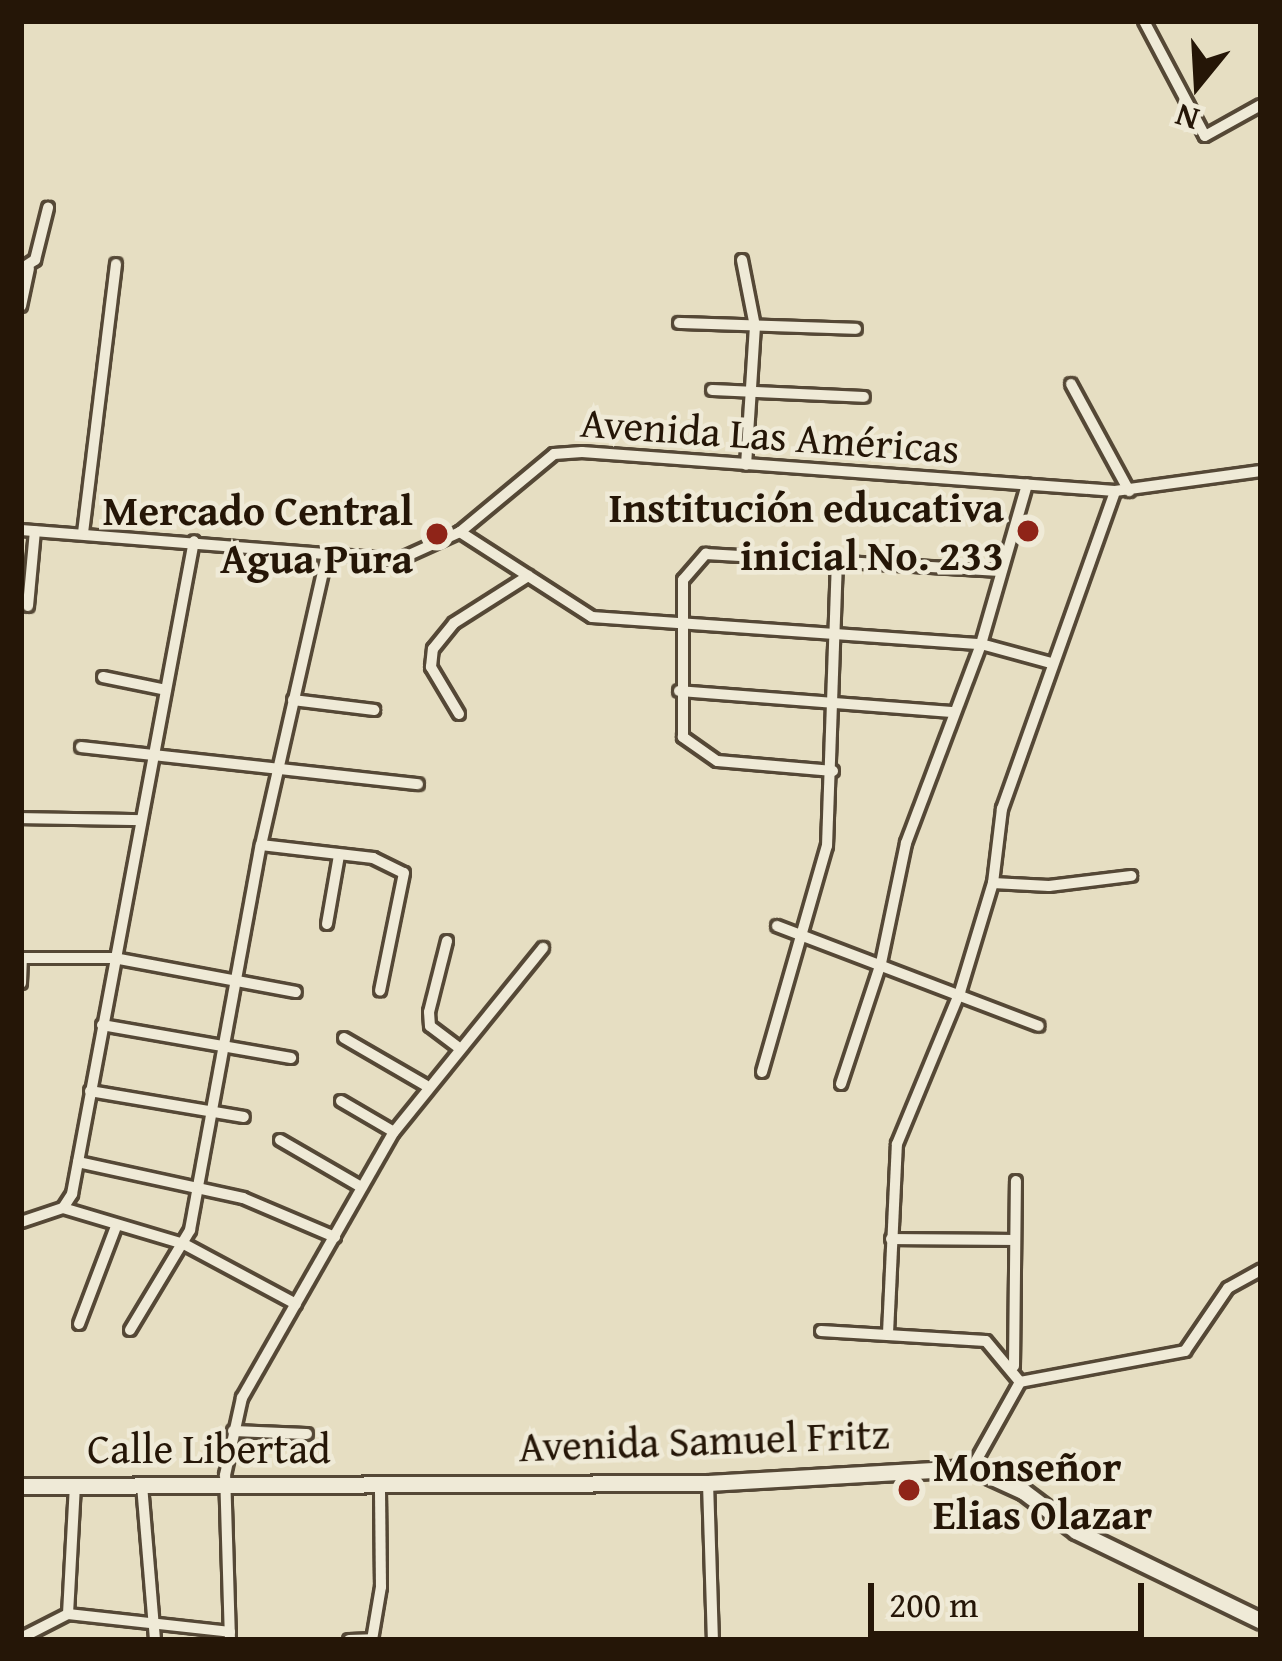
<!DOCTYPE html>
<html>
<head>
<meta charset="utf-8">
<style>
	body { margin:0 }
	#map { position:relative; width:1282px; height:1661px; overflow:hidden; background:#e6dec2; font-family:"Gentium Book Plus",serif }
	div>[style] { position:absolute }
	.roads { filter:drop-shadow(3px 0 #554836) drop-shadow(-3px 0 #554836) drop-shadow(0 3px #554836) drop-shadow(0 -3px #554836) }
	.street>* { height:10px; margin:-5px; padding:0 5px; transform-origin:5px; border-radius:5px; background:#efead7 }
	.secondary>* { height:15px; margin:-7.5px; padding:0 7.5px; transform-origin:7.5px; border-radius:7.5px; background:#efead7 }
	.dots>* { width:33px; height:33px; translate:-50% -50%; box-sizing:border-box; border:6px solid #efead7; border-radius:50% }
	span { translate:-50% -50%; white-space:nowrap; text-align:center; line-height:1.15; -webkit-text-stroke:9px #efead7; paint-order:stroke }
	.street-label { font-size:42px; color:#251607 }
	.poi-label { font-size:42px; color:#251607; font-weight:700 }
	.right { translate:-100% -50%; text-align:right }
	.left { translate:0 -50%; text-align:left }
	.frame { position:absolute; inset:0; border:24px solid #251607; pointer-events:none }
	.north { position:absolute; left:1138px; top:24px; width:120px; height:120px; -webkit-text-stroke:9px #efead7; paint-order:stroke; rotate:198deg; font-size:33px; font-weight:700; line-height:48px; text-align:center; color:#251607 }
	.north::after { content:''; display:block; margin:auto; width:42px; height:54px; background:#251607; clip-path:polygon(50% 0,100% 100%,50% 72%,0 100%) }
	.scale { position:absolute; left:868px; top:1583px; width:276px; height:54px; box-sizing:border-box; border:6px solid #251607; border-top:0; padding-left:15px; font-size:36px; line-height:42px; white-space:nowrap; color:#251607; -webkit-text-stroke:9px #efead7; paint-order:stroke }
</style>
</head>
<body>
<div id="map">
	<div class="roads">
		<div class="street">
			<div style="left:1144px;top:21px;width:130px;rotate:62.1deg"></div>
			<div style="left:1205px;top:136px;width:64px;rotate:-29deg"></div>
			<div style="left:742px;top:260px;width:67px;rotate:78.9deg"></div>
			<div style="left:755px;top:326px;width:139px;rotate:93.7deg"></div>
			<div style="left:21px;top:269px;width:17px;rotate:-33deg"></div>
			<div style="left:35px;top:260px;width:54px;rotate:-76deg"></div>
			<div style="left:21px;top:306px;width:38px;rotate:-78deg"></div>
			<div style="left:679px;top:323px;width:177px;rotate:1.9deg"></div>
			<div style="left:1071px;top:384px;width:122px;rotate:61.5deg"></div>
			<div style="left:712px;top:390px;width:152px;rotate:2.6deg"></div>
			<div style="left:21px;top:530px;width:378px;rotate:4.5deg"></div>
			<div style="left:398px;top:560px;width:68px;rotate:-24.3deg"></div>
			<div style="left:460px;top:532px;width:122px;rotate:-39.7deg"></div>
			<div style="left:554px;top:454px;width:28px;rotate:-4deg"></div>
			<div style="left:582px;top:452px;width:534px;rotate:4.18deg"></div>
			<div style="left:1115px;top:491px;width:147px;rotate:-7.8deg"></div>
			<div style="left:460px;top:532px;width:157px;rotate:32.8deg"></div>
			<div style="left:592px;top:617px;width:390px;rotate:4deg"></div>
			<div style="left:981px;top:644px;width:73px;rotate:15.2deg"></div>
			<div style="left:83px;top:533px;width:271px;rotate:-83deg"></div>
			<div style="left:28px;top:606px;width:75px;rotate:-84.7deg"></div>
			<div style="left:103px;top:677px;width:64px;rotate:11.7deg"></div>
			<div style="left:679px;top:691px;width:275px;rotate:4.4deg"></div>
			<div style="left:293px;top:700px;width:82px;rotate:7deg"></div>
			<div style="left:459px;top:714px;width:55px;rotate:-120.8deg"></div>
			<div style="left:431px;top:667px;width:18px;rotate:-84deg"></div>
			<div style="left:433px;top:649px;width:33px;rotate:-51deg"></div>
			<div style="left:454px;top:623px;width:88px;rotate:-32.4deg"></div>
			<div style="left:81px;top:747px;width:339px;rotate:6.3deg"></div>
			<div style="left:833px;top:771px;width:116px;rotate:-175.1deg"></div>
			<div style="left:717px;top:761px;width:42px;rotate:-144.8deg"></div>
			<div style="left:683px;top:737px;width:157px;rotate:-90deg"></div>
			<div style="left:683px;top:580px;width:35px;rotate:-49deg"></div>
			<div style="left:706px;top:554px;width:294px;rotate:3.3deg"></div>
			<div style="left:21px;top:818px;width:120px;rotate:1deg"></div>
			<div style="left:261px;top:845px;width:113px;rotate:6.6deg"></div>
			<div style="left:373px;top:858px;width:34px;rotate:26deg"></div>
			<div style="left:404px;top:873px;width:120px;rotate:101.5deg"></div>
			<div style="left:993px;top:883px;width:56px;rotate:3.1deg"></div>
			<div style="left:1049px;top:886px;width:83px;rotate:-7deg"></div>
			<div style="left:327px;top:924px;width:70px;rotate:-80.1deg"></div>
			<div style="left:777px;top:926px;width:280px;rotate:20.9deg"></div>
			<div style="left:447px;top:941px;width:73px;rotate:104.2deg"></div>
			<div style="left:429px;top:1012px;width:14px;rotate:86deg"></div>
			<div style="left:430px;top:1026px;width:34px;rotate:37deg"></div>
			<div style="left:21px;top:958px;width:93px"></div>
			<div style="left:114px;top:958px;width:185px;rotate:10.6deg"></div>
			<div style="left:21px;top:983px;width:25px;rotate:-88deg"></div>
			<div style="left:102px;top:1025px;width:192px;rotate:9.9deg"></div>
			<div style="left:344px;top:1038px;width:94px;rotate:30.1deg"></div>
			<div style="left:762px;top:1072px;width:235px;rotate:-74deg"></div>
			<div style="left:827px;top:846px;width:285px;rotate:-88deg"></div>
			<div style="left:841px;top:1084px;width:127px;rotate:-71.7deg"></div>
			<div style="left:881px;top:963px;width:123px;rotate:-78.2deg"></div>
			<div style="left:906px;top:843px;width:213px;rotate:-69.3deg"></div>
			<div style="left:981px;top:644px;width:166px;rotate:-73.9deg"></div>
			<div style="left:90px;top:1091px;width:156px;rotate:9.6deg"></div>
			<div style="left:341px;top:1101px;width:61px;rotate:30.3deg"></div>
			<div style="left:280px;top:1140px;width:94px;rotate:30.1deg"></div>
			<div style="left:78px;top:1162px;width:169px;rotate:12.3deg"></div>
			<div style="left:243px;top:1198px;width:100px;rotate:23deg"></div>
			<div style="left:63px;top:1208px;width:126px;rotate:16.6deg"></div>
			<div style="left:184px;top:1244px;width:127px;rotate:28.2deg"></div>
			<div style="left:21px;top:1222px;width:44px;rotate:-18.4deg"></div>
			<div style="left:63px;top:1208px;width:17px;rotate:-57deg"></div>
			<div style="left:72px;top:1194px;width:664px;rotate:-79.42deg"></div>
			<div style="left:891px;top:1239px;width:122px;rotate:0.5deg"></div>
			<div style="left:79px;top:1324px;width:102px;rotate:-69.2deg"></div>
			<div style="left:130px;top:1330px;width:117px;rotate:-59deg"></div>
			<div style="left:190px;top:1230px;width:391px;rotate:-79.6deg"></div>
			<div style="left:261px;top:845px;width:293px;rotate:-77.2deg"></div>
			<div style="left:821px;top:1331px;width:165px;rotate:3.5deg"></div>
			<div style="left:986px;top:1341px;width:53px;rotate:50.3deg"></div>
			<div style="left:888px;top:1333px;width:189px;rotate:-87.3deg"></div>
			<div style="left:897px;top:1144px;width:165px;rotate:-67.5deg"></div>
			<div style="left:960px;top:992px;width:114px;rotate:-73.2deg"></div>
			<div style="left:993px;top:883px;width:75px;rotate:-83.1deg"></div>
			<div style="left:1002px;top:809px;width:337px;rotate:-70.4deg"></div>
			<div style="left:1014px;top:1366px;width:185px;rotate:-89.4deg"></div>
			<div style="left:233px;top:1431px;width:74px;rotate:2.3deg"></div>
			<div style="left:972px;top:1468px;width:98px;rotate:-60.8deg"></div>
			<div style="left:1020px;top:1382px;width:168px;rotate:-10.6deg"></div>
			<div style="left:1185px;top:1351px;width:76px;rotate:-55.7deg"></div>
			<div style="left:1228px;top:1288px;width:38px;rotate:-29deg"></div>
			<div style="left:708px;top:1483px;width:157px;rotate:88.2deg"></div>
			<div style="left:142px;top:1485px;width:156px;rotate:85.2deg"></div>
			<div style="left:68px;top:1614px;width:129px;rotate:-86.9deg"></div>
			<div style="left:21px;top:1638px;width:53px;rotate:-27.1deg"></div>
			<div style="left:68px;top:1614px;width:163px;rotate:6.3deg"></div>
			<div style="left:230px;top:1640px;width:165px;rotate:-91.7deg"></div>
			<div style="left:225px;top:1475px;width:79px;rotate:-77.6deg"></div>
			<div style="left:242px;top:1398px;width:306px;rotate:-60.3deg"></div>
			<div style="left:394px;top:1132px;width:237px;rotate:-51deg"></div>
			<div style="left:349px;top:1640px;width:23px;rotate:-2deg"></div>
			<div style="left:372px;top:1640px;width:54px;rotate:-80.4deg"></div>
			<div style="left:381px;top:1587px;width:104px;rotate:-90.6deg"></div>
		</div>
		<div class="secondary">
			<div style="left:21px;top:1486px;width:687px;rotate:-0.25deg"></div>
			<div style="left:708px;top:1483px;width:264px;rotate:-3.3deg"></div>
			<div style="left:972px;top:1468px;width:56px;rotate:24.3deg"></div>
			<div style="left:1023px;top:1491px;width:66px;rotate:37deg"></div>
			<div style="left:1076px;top:1531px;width:206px;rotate:25.9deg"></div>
		</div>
	</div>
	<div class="dots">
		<div style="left:1028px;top:531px;background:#8f2418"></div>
		<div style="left:437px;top:534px;background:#8f2418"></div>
		<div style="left:909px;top:1490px;background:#8f2418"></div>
	</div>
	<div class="street-label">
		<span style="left:770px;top:435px;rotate:4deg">Avenida Las Américas</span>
		<span style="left:704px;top:1440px;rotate:-2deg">Avenida Samuel Fritz</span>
		<span style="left:209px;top:1448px">Calle Libertad</span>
	</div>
	<div class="poi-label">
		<span class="right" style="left:1004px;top:531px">Institución educativa<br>inicial No. 233</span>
		<span class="right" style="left:413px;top:534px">Mercado Central<br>Agua Pura</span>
		<span class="left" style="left:933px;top:1490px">Monseñor<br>Elias Olazar</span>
	</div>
	<div class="frame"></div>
	<div class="north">N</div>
	<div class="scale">200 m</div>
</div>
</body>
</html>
